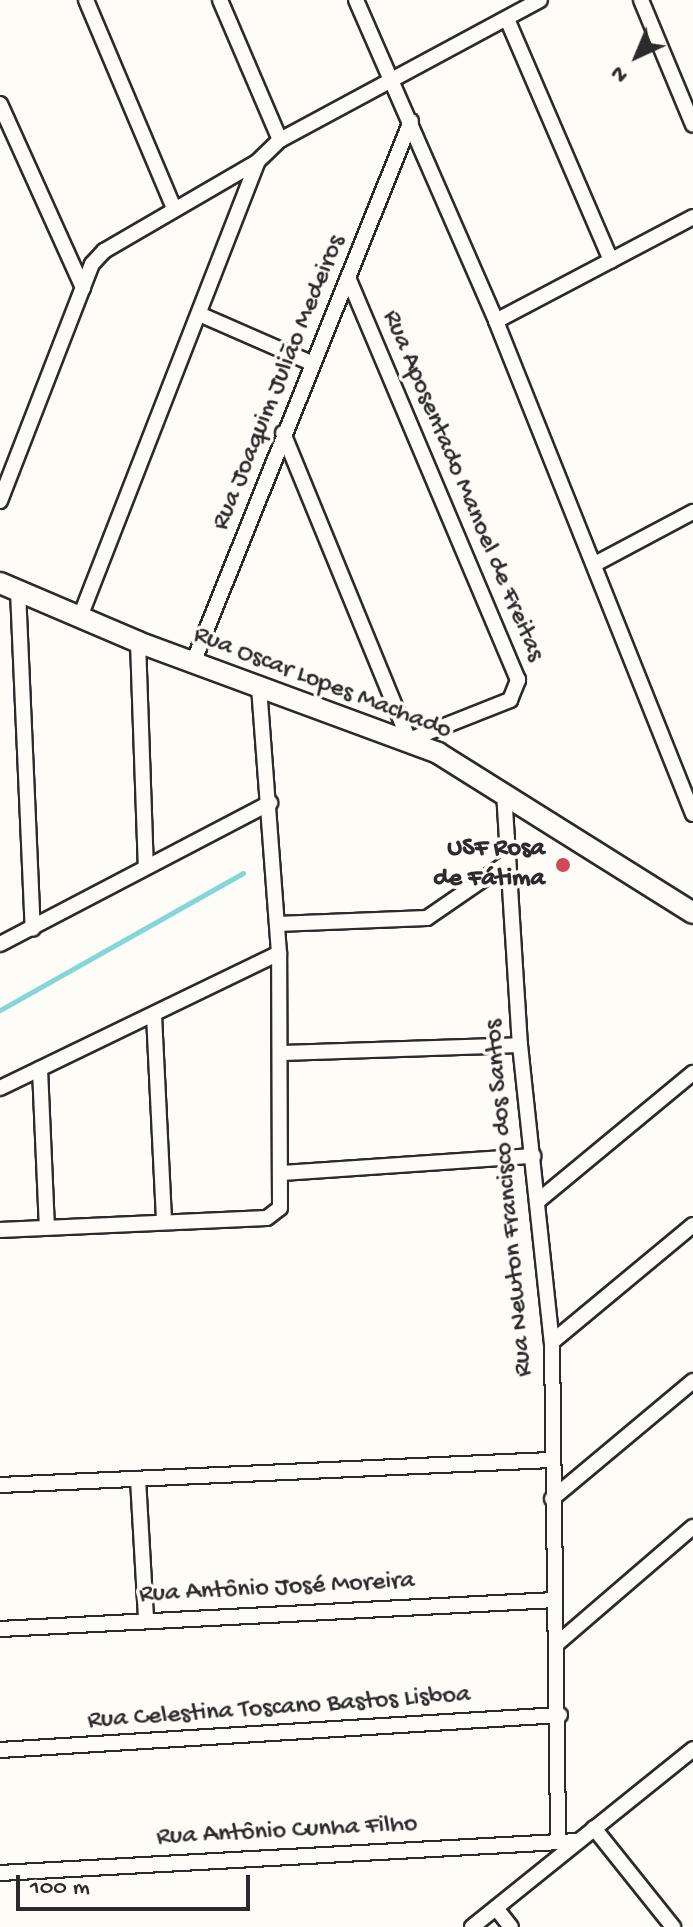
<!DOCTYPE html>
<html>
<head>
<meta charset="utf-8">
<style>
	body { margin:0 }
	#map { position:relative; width:693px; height:1927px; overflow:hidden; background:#fdfcf7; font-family:"Gochi Hand",sans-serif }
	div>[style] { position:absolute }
	.stream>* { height:5px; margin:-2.5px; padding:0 2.5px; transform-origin:2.5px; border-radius:2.5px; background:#84d6da }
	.roads { filter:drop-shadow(2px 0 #2b2b2b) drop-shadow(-2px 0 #2b2b2b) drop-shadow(0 2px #2b2b2b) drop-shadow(0 -2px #2b2b2b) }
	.street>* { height:14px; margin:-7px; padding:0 7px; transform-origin:7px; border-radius:7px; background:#fdfcf7 }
	.secondary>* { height:20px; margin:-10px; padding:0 10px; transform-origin:10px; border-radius:10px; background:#fdfcf7 }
	.dots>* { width:22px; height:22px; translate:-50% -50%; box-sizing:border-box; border:4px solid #fdfcf7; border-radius:50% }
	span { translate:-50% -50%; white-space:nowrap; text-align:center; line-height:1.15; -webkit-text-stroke:7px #fdfcf7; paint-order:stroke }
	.street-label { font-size:26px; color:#2b2b2b }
	.poi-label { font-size:26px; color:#2b2b2b; font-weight:700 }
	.right { translate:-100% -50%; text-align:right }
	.north { position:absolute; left:597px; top:16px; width:80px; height:80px; -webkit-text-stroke:6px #fdfcf7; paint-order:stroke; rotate:224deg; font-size:22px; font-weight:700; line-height:32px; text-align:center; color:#2b2b2b }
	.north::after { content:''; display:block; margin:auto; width:28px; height:36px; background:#2b2b2b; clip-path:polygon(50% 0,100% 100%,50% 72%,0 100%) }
	.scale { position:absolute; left:16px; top:1875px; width:234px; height:36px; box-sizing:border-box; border:4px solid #2b2b2b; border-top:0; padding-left:10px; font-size:24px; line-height:28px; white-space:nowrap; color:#2b2b2b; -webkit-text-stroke:6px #fdfcf7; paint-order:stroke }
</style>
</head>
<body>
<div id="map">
	<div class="stream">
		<div style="left:0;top:1010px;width:279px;rotate:-29.4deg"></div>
	</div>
	<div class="roads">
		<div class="street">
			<div style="left:86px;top:0;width:226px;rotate:67.1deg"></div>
			<div style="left:220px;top:0;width:152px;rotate:66.8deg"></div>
			<div style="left:356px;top:0;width:350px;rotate:66.4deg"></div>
			<div style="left:496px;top:321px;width:531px;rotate:68.22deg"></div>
			<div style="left:641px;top:0;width:135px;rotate:67.4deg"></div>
			<div style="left:507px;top:19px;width:263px;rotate:66.7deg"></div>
			<div style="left:0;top:104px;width:202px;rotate:65.7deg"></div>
			<div style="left:199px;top:314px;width:122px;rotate:23.6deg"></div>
			<div style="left:496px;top:321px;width:223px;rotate:-27.8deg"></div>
			<div style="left:283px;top:433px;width:332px;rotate:67.7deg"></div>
			<div style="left:409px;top:740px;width:109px;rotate:-21.6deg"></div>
			<div style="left:510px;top:700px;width:22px;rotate:-68deg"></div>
			<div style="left:518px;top:680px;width:435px;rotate:-112.9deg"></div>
			<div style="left:0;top:501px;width:254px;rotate:-68.8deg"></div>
			<div style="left:92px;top:264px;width:18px;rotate:-47deg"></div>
			<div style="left:104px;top:251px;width:177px;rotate:-30.2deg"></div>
			<div style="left:257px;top:162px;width:32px;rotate:-44deg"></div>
			<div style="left:280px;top:140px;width:295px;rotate:-28.3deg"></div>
			<div style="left:595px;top:564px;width:111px;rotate:-28deg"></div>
			<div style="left:18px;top:591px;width:338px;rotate:87.5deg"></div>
			<div style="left:80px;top:617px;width:488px;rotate:-68.7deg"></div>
			<div style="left:138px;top:642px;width:224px;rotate:88deg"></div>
			<div style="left:193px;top:663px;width:584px;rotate:-68.09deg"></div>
			<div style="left:504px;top:792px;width:254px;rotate:86.4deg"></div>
			<div style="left:520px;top:1045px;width:299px;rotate:83.9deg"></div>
			<div style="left:552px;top:1342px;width:499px;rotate:89.3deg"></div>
			<div style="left:277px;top:924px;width:150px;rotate:-2.3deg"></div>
			<div style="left:427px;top:918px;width:97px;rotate:-34.5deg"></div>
			<div style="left:0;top:944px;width:305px;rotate:-27.6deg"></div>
			<div style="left:154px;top:1015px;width:206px;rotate:87.2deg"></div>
			<div style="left:282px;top:1053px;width:238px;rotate:-1.9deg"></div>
			<div style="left:40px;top:1069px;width:158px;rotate:87.5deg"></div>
			<div style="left:0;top:1088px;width:310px;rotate:-25.8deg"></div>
			<div style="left:282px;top:1173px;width:252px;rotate:-3.9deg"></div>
			<div style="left:538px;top:1201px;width:201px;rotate:-39.6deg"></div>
			<div style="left:0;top:1230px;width:267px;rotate:-2.6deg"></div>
			<div style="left:267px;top:1218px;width:16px;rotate:-38deg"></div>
			<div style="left:280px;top:1208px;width:255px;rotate:-90.2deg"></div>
			<div style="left:279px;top:953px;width:270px;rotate:-94.3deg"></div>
			<div style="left:552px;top:1342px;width:183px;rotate:-39.7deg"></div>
			<div style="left:138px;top:1479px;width:140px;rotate:86.7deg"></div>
			<div style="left:0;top:1485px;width:552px;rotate:-2.6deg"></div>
			<div style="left:552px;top:1499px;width:184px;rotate:-39.9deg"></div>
			<div style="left:0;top:1629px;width:556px;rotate:-2.99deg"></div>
			<div style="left:558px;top:1643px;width:178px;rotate:-40.7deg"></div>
			<div style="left:0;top:1750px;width:561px;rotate:-3.58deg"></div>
			<div style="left:594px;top:1828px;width:127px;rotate:51.4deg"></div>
			<div style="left:0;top:1873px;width:579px;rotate:-3.17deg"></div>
			<div style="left:496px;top:1908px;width:24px;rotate:52deg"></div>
			<div style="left:472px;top:1927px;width:284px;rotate:-38.8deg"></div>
		</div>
		<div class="secondary">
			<div style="left:0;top:583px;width:150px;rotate:23.1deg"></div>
			<div style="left:138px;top:642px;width:320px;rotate:20.3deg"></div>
			<div style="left:438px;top:753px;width:301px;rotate:32.1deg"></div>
		</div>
	</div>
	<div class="dots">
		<div style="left:563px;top:865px;background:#d1495b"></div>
	</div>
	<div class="street-label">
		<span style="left:280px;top:383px;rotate:-68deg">Rua Joaquim Julião Medeiros</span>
		<span style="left:462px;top:486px;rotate:67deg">Rua Aposentado Manoel de Freitas</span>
		<span style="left:322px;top:684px;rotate:21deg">Rua Oscar Lopes Machado</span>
		<span style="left:510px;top:1198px;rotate:-95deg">Rua Newton Francisco dos Santos</span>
		<span style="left:277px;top:1589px;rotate:-3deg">Rua Antônio José Moreira</span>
		<span style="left:279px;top:1709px;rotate:-4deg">Rua Celestina Toscano Bastos Lisboa</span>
		<span style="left:287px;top:1832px;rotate:-3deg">Rua Antônio Cunha Filho</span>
	</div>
	<div class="poi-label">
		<span class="right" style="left:545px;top:865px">USF Rosa<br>de Fátima</span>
	</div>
	<div class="north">N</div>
	<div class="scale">100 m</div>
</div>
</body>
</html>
